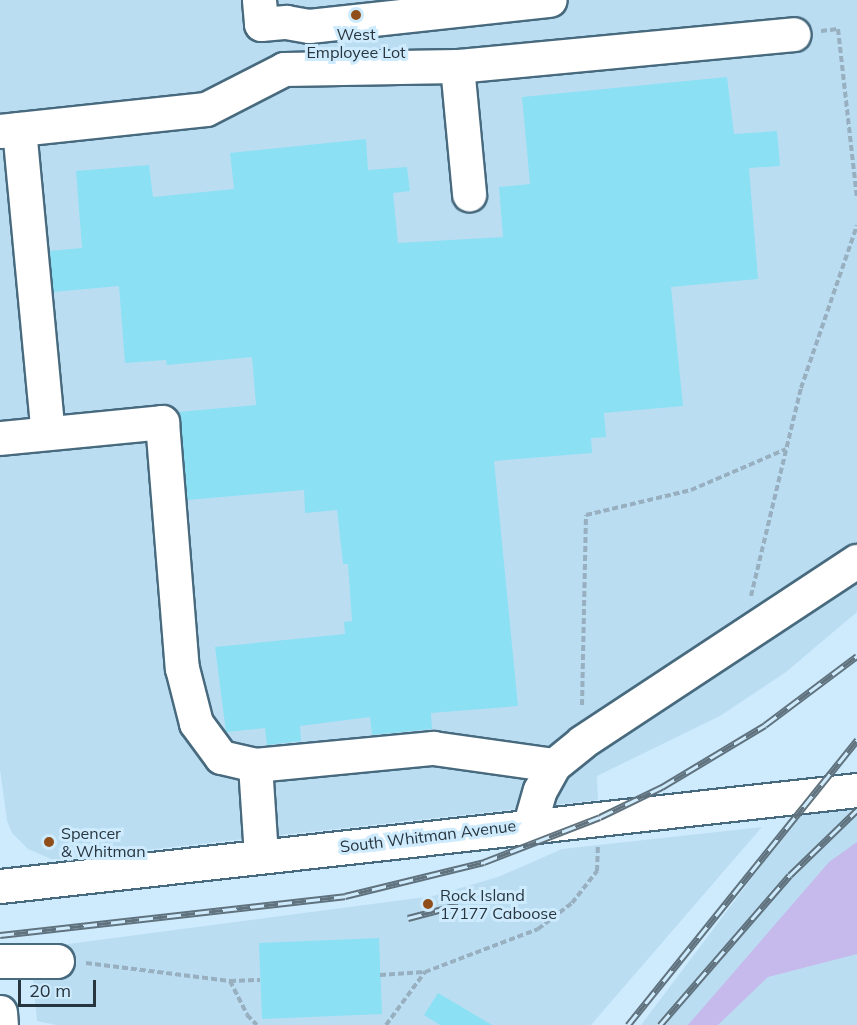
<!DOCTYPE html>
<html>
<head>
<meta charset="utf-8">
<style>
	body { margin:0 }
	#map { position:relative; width:857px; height:1025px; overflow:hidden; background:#ceebfe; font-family:Mulish,sans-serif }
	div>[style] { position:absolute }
	.built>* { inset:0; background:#bbddf2 }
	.green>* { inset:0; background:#c6baec }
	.building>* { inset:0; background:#8ce0f4 }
	.path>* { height:4px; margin-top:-2px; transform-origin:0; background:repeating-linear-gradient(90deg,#97afbf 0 6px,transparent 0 9px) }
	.roads { filter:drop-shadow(2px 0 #486a7e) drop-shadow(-2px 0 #486a7e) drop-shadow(0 2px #486a7e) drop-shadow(0 -2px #486a7e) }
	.minor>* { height:33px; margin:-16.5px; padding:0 16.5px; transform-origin:16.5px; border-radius:16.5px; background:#fff }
	.rail>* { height:7px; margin-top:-3.5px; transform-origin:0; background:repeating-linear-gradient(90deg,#ceebfe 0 14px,#5f727e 0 28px); box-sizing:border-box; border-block:2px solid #5f727e }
	.dots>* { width:16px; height:16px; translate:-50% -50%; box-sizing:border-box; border:3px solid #ceebfe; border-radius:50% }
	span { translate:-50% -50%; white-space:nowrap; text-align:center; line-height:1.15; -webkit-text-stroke:6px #ceebfe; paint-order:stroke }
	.poi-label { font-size:16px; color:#27353e }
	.left { translate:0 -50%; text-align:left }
	.street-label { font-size:16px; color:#27353e }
	.scale { position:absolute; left:18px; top:980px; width:78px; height:27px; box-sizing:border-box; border:3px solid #27353e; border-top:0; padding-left:8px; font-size:18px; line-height:21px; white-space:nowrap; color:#27353e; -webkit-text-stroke:4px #ceebfe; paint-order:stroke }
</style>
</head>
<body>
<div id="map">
	<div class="built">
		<div style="clip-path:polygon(0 0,857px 0,857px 612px,786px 672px,720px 716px,597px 776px,598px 800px,65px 859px,51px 859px,28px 849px,12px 833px,7px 821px,0 769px)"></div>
		<div style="clip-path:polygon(857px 786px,857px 1025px,641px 1025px,815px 794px)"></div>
		<div style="clip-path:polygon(762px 827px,591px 1025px,56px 1025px,37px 1021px,30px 949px,433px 896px,498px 877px,562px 849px)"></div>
	</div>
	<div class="green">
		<div style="clip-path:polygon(857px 842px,857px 954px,768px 977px,718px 1025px,688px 1025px,829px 862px)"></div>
	</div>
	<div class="building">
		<div style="clip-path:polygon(727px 77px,734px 134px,777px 131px,780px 166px,749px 168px,758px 279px,671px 287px,683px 406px,604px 413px,606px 437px,591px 438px,592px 453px,494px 461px,518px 706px,431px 713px,432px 729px,372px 735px,370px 717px,300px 726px,301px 741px,267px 745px,265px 728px,226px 732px,215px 647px,345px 634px,344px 622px,352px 621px,348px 564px,343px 564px,337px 510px,305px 513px,304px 490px,187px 500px,178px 412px,256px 405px,252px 357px,167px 365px,166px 360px,125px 363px,119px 286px,53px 292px,49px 251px,82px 248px,76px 171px,149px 165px,153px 197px,234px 189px,230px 153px,366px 139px,368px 170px,407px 167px,410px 191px,393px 193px,398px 243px,503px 237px,499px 187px,530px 184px,522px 97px)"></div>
		<div style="clip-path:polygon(379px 938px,382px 1014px,262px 1019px,259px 943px)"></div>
		<div style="clip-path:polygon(438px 993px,492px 1025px,440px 1025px,424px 1015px)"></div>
	</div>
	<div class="path">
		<div style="left:821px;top:31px;width:17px;rotate:-7deg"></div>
		<div style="left:838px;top:29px;width:171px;rotate:83.6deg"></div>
		<div style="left:751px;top:596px;width:214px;rotate:-76.5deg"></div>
		<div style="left:801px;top:388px;width:172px;rotate:-71deg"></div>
		<div style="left:582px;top:705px;width:190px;rotate:-88.8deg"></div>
		<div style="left:586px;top:515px;width:108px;rotate:-13.4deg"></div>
		<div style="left:691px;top:490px;width:103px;rotate:-23.3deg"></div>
		<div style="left:86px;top:963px;width:145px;rotate:7.1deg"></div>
		<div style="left:230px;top:981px;width:38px;rotate:63deg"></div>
		<div style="left:247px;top:1015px;width:14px;rotate:45deg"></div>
		<div style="left:380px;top:975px;width:44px;rotate:-3.9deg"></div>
		<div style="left:230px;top:981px;width:30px;rotate:-2deg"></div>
		<div style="left:386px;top:1025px;width:66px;rotate:-53.7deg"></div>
		<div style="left:425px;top:972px;width:121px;rotate:-20.8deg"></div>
		<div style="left:538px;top:929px;width:43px;rotate:-37.4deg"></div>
		<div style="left:572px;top:903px;width:41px;rotate:-52deg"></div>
		<div style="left:597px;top:871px;width:24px;rotate:-88deg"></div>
	</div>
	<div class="roads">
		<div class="minor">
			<div style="left:259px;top:0;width:24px;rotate:85deg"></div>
			<div style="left:261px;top:24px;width:25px;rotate:-5deg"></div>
			<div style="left:286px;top:22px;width:23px;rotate:10deg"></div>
			<div style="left:309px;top:26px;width:242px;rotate:-6.2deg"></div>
			<div style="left:457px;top:66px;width:129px;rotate:84.6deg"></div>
			<div style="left:19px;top:129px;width:305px;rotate:84.6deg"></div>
			<div style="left:0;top:131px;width:207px;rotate:-6.1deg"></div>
			<div style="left:206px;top:109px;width:88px;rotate:-27.1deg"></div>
			<div style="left:284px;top:69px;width:173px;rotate:-1deg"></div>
			<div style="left:457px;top:66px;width:338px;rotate:-5.4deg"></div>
			<div style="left:0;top:438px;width:163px;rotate:-5.6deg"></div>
			<div style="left:162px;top:422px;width:247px;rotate:85.4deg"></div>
			<div style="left:182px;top:668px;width:57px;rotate:75.7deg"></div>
			<div style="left:196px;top:723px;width:42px;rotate:53.7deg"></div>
			<div style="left:221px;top:757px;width:35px;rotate:13deg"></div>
			<div style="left:255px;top:765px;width:90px;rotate:86.2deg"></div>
			<div style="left:255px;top:765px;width:179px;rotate:-5.5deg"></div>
			<div style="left:433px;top:748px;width:122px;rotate:8deg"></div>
			<div style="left:530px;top:824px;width:35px;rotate:-74deg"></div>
			<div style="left:540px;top:790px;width:29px;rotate:-61deg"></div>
			<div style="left:554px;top:765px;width:36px;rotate:-39deg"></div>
			<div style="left:582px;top:742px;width:329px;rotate:-33.4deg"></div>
			<div style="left:0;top:886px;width:862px;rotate:-6.39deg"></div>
			<div style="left:0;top:961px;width:57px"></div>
			<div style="left:0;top:1012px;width:13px;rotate:86deg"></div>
		</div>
	</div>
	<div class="rail">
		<div style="left:408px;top:918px;width:52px;rotate:-14.6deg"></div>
		<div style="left:0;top:935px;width:347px;rotate:-6.4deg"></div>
		<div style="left:345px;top:896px;width:143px;rotate:-13.7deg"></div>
		<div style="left:484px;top:862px;width:124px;rotate:-21.2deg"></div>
		<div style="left:600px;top:817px;width:69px;rotate:-25.8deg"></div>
		<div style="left:662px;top:787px;width:120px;rotate:-31deg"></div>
		<div style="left:765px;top:725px;width:115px;rotate:-36.9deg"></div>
		<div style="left:628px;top:1025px;width:366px;rotate:-51.2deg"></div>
		<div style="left:660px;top:1025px;width:198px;rotate:-49.1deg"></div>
		<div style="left:790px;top:875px;width:93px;rotate:-44.1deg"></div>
	</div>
	<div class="dots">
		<div style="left:356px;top:15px;background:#904f1a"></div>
		<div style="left:49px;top:842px;background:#904f1a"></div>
		<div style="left:428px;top:904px;background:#904f1a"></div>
	</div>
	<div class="poi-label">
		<span style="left:356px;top:43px">West<br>Employee Lot</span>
		<span class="left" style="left:61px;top:842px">Spencer<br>&amp; Whitman</span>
		<span class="left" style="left:440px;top:904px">Rock Island<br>17177 Caboose</span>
	</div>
	<div class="street-label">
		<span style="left:428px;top:836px;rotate:-7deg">South Whitman Avenue</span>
	</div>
	<div class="scale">20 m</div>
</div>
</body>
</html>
